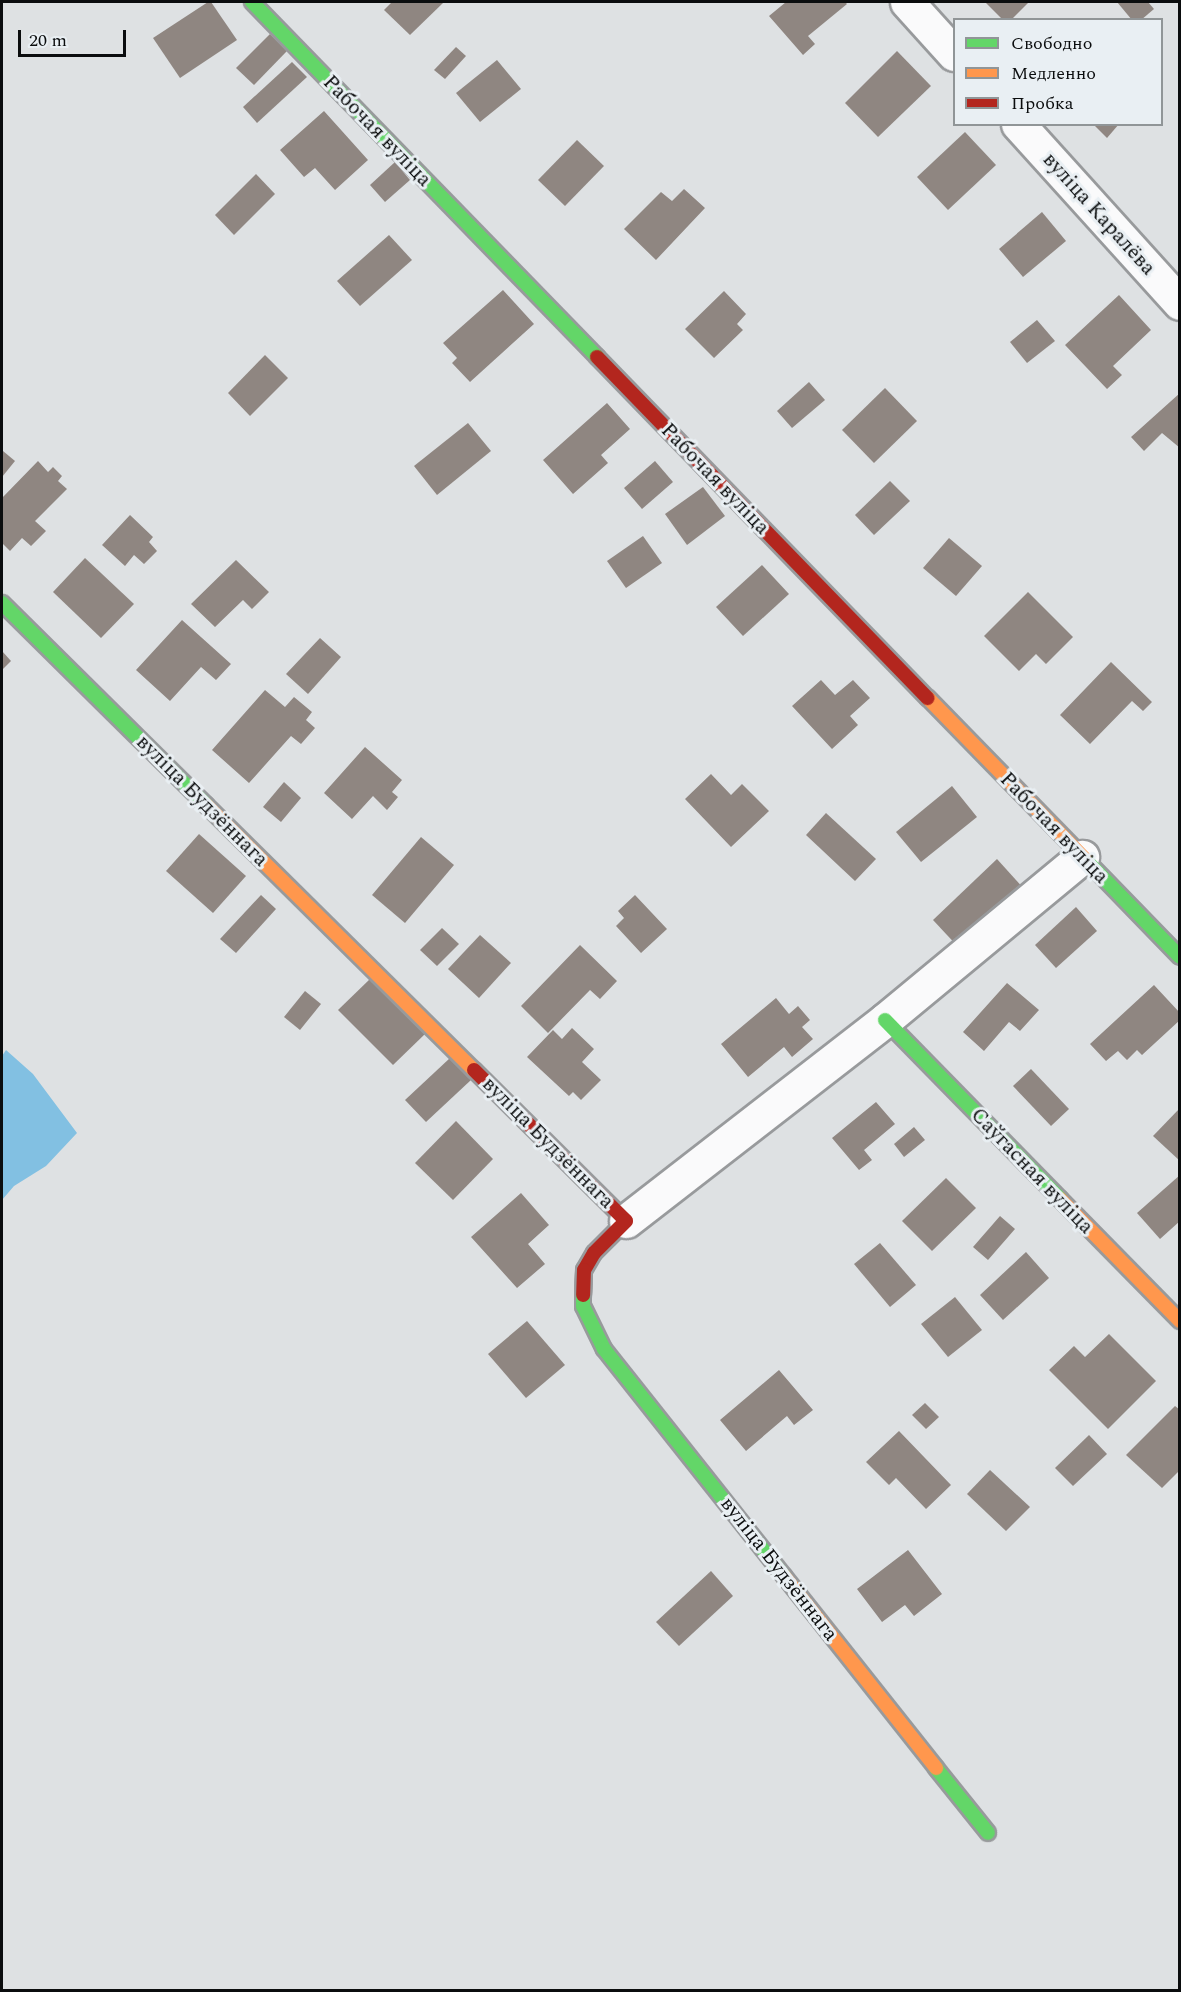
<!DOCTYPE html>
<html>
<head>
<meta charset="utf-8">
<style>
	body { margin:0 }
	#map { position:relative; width:1181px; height:1992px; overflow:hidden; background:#dee1e3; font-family:Spectral,serif }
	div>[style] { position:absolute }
	.water>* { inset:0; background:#82c0e2 }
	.building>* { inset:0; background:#8f8681 }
	.roads { filter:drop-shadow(2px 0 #989a9c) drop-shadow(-2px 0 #989a9c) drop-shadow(0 2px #989a9c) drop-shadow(0 -2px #989a9c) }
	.street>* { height:33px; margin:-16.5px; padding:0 16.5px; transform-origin:16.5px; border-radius:16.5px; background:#fafafb }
	.fast>* { height:14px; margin:-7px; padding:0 7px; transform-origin:7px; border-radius:7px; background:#63d668 }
	.slow>* { height:14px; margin:-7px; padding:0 7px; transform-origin:7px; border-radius:7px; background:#ff974d }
	.jam>* { height:14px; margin:-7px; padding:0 7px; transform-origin:7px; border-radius:7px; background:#b3261e }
	span { translate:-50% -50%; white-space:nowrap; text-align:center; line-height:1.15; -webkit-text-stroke:6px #e9eff3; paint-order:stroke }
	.street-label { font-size:21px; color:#0b0d0e }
	.frame { position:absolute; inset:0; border:3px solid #0b0d0e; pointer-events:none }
	.legend { position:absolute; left:953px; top:18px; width:210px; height:108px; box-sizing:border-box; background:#e9eff3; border:2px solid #909597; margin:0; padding:8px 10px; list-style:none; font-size:18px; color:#0b0d0e }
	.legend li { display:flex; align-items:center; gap:12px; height:30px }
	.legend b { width:30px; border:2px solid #909597 }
	.scale { position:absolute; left:18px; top:30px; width:108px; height:27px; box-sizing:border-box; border:3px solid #0b0d0e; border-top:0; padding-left:8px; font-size:18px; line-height:21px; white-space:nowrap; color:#0b0d0e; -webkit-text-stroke:4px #e9eff3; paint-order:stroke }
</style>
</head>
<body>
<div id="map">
	<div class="water">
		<div style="clip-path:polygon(6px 1050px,33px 1074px,77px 1133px,46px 1166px,14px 1186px,2px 1200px,2px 1056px)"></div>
	</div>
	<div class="building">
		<div style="clip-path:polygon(208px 2px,211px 2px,237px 40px,180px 78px,153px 38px)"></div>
		<div style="clip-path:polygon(392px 2px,444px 2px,410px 35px,384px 10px)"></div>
		<div style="clip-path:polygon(786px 2px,845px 2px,847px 4px,808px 36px,815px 44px,803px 55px,769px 16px)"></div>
		<div style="clip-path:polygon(985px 2px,1029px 2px,1011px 20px,1003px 20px)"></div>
		<div style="clip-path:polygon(1117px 2px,1148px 2px,1154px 9px,1141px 20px,1132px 20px)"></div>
		<div style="clip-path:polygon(270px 34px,287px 51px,254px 85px,236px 68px)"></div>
		<div style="clip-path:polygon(456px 47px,466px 56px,445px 79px,434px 70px)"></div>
		<div style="clip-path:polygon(897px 51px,931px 86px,878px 137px,845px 103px)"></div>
		<div style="clip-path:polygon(497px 60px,521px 89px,480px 122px,456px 93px)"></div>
		<div style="clip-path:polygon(292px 62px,307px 77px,257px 123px,243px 107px)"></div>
		<div style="clip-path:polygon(324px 111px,368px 160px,335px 190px,315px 168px,304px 177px,280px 150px)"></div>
		<div style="clip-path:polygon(1093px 124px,1119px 124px,1107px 138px)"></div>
		<div style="clip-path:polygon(965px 132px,996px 165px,948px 210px,917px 177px)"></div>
		<div style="clip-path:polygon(577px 140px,604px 166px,565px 206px,538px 180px)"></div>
		<div style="clip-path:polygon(395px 162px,410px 180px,385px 202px,370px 185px)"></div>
		<div style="clip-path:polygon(256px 174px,275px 194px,234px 235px,215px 215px)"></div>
		<div style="clip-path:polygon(684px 189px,705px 208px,656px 260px,624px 229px,661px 192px,672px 201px)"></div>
		<div style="clip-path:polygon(1042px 212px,1066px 241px,1023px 277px,999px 249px)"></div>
		<div style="clip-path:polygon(389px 235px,412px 260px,360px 306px,337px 281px)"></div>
		<div style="clip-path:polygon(503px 290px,534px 324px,470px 382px,452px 363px,457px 358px,443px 343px)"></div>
		<div style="clip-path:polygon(724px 291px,746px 314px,737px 324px,743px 330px,714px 358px,685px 329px)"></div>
		<div style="clip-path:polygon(1119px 295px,1151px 330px,1113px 366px,1122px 375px,1107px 389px,1065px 345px)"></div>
		<div style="clip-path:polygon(1037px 320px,1055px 341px,1027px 363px,1010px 342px)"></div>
		<div style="clip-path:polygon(265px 355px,288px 378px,250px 416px,228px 393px)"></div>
		<div style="clip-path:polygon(809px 382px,825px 400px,792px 428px,777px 411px)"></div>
		<div style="clip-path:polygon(885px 388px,917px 421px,874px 463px,842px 430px)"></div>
		<div style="clip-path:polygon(1180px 393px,1180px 448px,1162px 433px,1144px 451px,1131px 437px)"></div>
		<div style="clip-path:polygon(607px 403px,630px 429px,601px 455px,608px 463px,573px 494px,543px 460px)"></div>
		<div style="clip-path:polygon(468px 423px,491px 451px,437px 495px,414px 466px)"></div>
		<div style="clip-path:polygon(3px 451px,15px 461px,2px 477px,2px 452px)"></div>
		<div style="clip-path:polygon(38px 461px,48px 472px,53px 467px,62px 476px,58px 481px,67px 489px,35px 521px,46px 531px,31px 546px,22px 538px,10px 551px,2px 543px,2px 498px)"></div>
		<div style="clip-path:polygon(655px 461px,673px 482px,642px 509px,624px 488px)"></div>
		<div style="clip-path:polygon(890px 481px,910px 501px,874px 535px,855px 515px)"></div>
		<div style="clip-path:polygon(703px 487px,725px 516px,687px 545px,665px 514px)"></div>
		<div style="clip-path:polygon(130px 515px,153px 537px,149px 542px,157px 551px,144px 564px,134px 555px,125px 566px,102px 545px)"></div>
		<div style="clip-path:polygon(643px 536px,662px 563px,626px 588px,607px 561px)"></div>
		<div style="clip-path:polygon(949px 538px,982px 566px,956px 596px,923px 568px)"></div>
		<div style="clip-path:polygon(85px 558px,134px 604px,101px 638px,53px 592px)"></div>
		<div style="clip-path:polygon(236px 560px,269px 592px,252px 609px,243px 600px,215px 627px,191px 604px)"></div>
		<div style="clip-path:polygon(762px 565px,789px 594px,743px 636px,716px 607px)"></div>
		<div style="clip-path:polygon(1028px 592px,1073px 637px,1046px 664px,1036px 654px,1019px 671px,984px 636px)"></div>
		<div style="clip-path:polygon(182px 620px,231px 664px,216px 680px,201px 667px,170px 701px,136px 670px)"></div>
		<div style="clip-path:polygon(320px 638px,341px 657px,308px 694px,286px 674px)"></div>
		<div style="clip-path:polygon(2px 651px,11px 661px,2px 670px)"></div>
		<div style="clip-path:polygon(1111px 662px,1152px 702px,1143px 711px,1132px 701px,1090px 744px,1060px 715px)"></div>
		<div style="clip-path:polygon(821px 680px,835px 695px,853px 680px,870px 698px,850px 716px,858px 725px,832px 749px,792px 706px)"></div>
		<div style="clip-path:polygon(265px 690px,285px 707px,294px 697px,312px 712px,306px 720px,315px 728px,301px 744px,291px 736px,249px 783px,212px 750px)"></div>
		<div style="clip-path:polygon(365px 747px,402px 780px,392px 792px,398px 797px,387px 810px,373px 796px,352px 819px,324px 793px)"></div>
		<div style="clip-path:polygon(711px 774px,731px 795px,742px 784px,769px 811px,731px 847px,685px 799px)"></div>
		<div style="clip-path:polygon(284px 782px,301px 798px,281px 822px,263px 807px)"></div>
		<div style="clip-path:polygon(952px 786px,977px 817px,921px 862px,896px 832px)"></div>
		<div style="clip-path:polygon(826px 813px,876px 859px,855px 881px,806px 835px)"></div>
		<div style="clip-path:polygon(199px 834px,246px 876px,213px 913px,166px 871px)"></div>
		<div style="clip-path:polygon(421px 837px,454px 865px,405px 923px,372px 895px)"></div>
		<div style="clip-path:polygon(997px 859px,1025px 890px,961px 950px,933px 920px)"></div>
		<div style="clip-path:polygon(261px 895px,276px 909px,236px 953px,220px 939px)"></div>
		<div style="clip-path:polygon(635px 895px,667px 929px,641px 953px,616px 926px,624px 918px,618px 911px)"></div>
		<div style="clip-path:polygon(1076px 907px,1097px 931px,1056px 968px,1035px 945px)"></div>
		<div style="clip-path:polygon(442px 928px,459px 944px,437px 966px,420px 950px)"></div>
		<div style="clip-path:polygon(480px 935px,511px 963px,479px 998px,448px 969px)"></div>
		<div style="clip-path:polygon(580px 945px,617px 981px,600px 999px,590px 990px,548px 1033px,521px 1006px)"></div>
		<div style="clip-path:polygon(371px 978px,425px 1034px,393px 1065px,338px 1010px)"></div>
		<div style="clip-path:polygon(1007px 983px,1039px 1010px,1020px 1031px,1009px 1022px,984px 1051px,963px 1032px)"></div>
		<div style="clip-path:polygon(1154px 985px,1180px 1013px,1180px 1020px,1142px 1055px,1137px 1050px,1127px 1060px,1118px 1051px,1106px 1061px,1090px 1044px)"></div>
		<div style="clip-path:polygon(305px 991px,321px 1004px,300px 1030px,284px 1017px)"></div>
		<div style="clip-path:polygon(776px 998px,789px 1014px,798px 1006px,810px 1020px,802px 1027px,813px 1039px,792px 1057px,784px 1047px,748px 1077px,721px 1044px)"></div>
		<div style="clip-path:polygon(572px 1028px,594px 1049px,582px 1062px,601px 1080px,581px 1100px,573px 1092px,569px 1096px,527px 1057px,553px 1030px,562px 1039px)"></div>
		<div style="clip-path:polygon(450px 1058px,471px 1080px,426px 1122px,405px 1100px)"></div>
		<div style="clip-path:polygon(1031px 1069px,1069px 1109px,1051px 1126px,1013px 1086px)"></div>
		<div style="clip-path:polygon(876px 1102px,895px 1124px,864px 1150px,872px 1160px,859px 1170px,832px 1138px)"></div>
		<div style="clip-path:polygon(1180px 1108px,1180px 1161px,1153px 1136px)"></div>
		<div style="clip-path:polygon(456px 1121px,493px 1159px,453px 1200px,415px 1163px)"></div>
		<div style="clip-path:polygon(914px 1127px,925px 1140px,904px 1157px,894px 1144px)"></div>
		<div style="clip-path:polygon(1180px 1175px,1180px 1221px,1160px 1239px,1137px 1213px)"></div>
		<div style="clip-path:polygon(946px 1178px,976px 1208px,932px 1251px,902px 1221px)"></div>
		<div style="clip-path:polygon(521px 1193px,549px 1225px,528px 1244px,545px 1264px,517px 1288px,471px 1237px)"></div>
		<div style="clip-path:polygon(1000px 1216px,1015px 1229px,988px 1260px,973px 1247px)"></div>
		<div style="clip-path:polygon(880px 1243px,916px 1285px,890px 1307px,854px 1264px)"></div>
		<div style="clip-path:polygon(1026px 1252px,1049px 1278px,1003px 1320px,980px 1295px)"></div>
		<div style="clip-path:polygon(955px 1297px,982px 1330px,948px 1357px,921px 1324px)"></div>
		<div style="clip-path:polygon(527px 1321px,565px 1365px,526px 1398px,488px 1354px)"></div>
		<div style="clip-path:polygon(1109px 1334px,1156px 1381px,1108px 1429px,1049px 1370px,1074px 1346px,1085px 1357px)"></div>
		<div style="clip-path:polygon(779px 1370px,813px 1410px,794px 1425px,787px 1416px,746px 1451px,720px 1420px)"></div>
		<div style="clip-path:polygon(925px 1403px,939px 1417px,926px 1429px,912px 1415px)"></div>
		<div style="clip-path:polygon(1175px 1406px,1180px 1410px,1180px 1470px,1162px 1488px,1126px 1455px)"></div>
		<div style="clip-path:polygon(899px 1431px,951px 1485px,926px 1509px,896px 1478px,889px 1485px,866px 1462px)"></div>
		<div style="clip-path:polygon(1089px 1435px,1107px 1454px,1073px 1486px,1055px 1468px)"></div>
		<div style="clip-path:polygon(990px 1470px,1030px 1507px,1006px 1531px,967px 1494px)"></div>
		<div style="clip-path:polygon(908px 1550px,942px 1594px,914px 1616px,905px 1605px,882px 1622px,857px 1589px)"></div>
		<div style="clip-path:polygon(711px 1571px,733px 1596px,679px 1646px,656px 1622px)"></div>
	</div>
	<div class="roads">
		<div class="street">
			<div style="left:907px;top:2px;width:70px;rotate:47.9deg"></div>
			<div style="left:1018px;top:124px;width:241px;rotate:47.9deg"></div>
			<div style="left:626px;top:1221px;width:328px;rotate:-37.8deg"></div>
			<div style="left:885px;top:1020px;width:256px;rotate:-39.6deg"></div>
		</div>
		<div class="fast">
			<div style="left:252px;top:2px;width:495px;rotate:45.8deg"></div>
			<div style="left:2px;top:603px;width:287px;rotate:44.7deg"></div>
			<div style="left:1085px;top:859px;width:136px;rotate:45.9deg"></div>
			<div style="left:885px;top:1020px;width:250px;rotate:45.6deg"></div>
			<div style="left:583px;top:1295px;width:11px;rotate:90deg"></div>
			<div style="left:583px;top:1306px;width:48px;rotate:64deg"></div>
			<div style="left:604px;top:1349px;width:290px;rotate:51.6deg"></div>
			<div style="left:936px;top:1768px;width:83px;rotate:51.3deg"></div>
		</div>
		<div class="slow">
			<div style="left:928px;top:698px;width:225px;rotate:45.7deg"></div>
			<div style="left:206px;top:805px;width:377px;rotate:44.7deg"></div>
			<div style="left:1060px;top:1199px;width:171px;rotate:45.5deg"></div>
			<div style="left:784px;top:1576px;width:245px;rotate:51.6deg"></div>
		</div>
		<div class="jam">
			<div style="left:597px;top:357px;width:475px;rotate:45.9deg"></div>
			<div style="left:474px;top:1070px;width:214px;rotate:44.8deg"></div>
			<div style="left:626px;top:1221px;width:45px;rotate:135deg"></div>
			<div style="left:594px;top:1253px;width:20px;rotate:120deg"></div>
			<div style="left:584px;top:1270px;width:25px;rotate:92deg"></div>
		</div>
	</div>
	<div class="street-label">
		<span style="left:377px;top:131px;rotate:46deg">Рабочая вуліца</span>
		<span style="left:1099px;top:214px;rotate:48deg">вуліца Каралёва</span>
		<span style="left:715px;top:479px;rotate:46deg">Рабочая вуліца</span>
		<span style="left:202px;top:801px;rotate:45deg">вуліца Будзённага</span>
		<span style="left:1054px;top:828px;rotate:46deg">Рабочая вуліца</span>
		<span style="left:548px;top:1143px;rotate:45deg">вуліца Будзённага</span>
		<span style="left:1032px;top:1171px;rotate:46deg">Саўгасная вуліца</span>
		<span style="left:779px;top:1569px;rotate:52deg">вуліца Будзённага</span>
	</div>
	<div class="frame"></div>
	<ul class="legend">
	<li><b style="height:8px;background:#63d668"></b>Свободно</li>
	<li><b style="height:8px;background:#ff974d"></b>Медленно</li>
	<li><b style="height:8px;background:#b3261e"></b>Пробка</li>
	</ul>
	<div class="scale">20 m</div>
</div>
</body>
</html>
